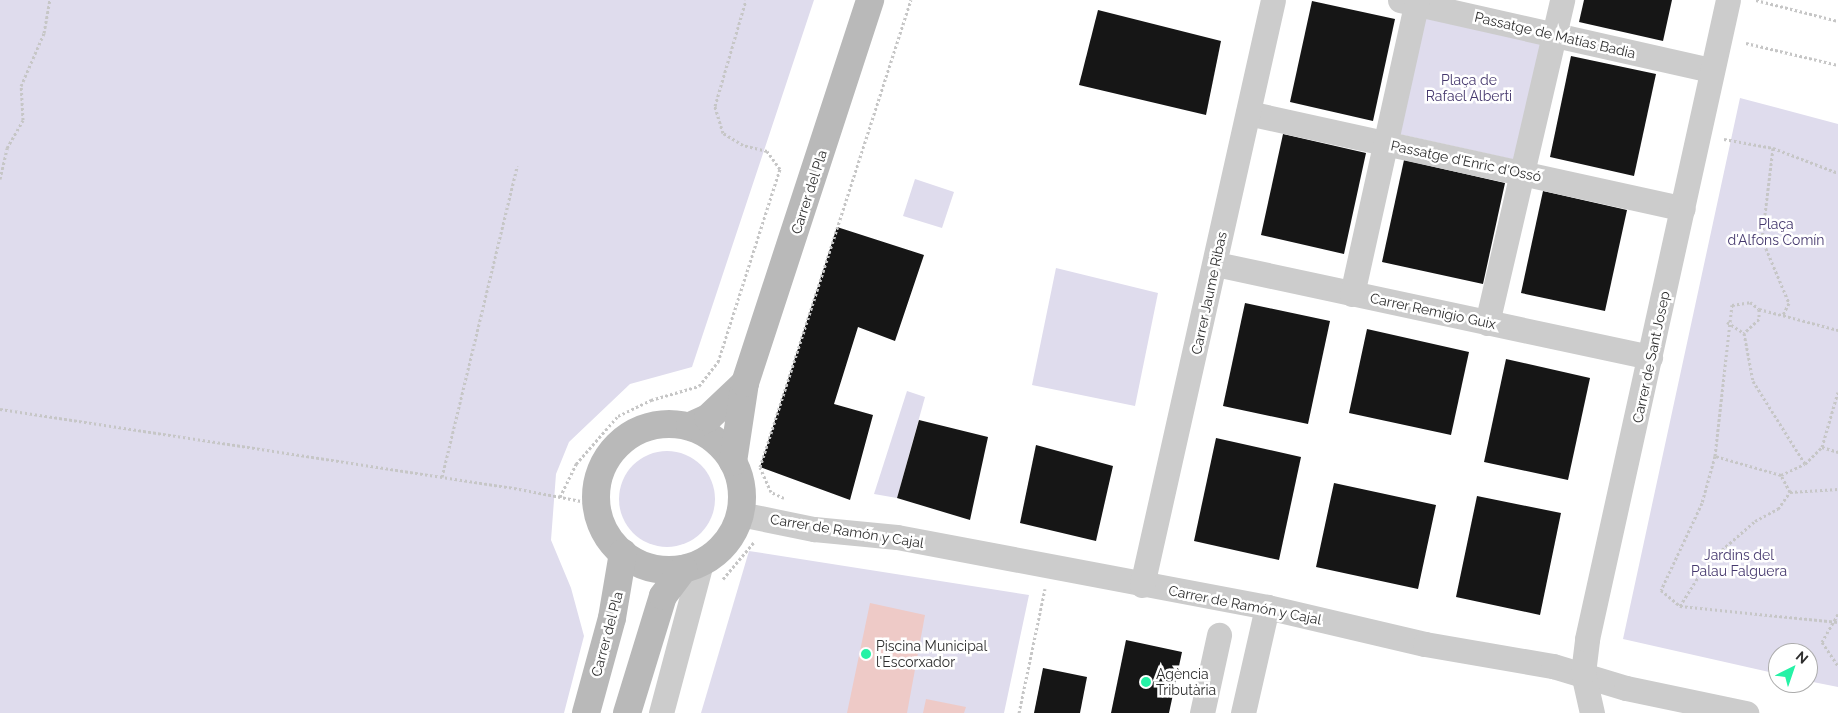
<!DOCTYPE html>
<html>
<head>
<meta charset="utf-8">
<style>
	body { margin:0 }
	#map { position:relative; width:1838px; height:713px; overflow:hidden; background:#fff; font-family:Raleway,sans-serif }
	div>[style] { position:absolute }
	.green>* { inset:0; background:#dfdced }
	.round { border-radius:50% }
	.water>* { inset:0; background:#eecac7 }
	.building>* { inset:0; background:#161616 }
	.path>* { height:3px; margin-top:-1.5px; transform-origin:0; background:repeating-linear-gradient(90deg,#c6c6c6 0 2.5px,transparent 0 5px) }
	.street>* { height:25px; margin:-12.5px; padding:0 12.5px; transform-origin:12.5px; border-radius:12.5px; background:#ccc }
	.secondary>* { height:28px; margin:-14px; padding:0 14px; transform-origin:14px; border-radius:14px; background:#b9b9b9 }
	.secondary>.ring { margin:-14px; padding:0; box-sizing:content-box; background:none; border:28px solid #b9b9b9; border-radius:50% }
	.dots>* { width:14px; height:14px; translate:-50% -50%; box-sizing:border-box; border:2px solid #fff; border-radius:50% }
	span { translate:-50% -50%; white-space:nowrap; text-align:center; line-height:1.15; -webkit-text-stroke:5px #fff; paint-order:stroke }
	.street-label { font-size:14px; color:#2f2f2f }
	.park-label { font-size:14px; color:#46396e }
	.poi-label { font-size:14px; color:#2f2f2f }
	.left { translate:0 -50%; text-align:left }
	.north { position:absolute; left:1768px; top:643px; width:50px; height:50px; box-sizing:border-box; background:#fff; border:1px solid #acacac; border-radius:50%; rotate:41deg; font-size:14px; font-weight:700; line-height:20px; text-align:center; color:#2f2f2f }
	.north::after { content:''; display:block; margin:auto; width:18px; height:22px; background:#25f2a6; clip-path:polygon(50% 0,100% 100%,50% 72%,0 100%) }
</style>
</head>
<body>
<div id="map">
	<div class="green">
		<div style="clip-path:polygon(0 0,814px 0,692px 367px,630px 384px,569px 442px,556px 474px,551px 540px,571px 588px,584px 636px,564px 713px,0 713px)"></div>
		<div style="clip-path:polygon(1422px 16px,1543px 42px,1516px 160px,1394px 133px)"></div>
		<div style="clip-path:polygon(1740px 98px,1838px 124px,1838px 687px,1808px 681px,1808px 653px,1778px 653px,1778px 674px,1623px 639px)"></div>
		<div style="clip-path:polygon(915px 179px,954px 192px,942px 228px,903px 216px)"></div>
		<div style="clip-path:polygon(1056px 268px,1158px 293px,1135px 406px,1032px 385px)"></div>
		<div style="clip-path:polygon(907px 391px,925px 397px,897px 498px,874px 494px)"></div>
		<div class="round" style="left:619px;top:451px;width:96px;height:96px"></div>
		<div style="clip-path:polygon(749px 551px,1029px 595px,1004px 713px,701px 713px)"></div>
	</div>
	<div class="water">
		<div style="clip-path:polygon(870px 603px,925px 615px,907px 713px,847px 713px)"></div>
		<div style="clip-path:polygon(926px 699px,966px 707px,964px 713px,923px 713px)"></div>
	</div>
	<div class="building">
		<div style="clip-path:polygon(1584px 0,1672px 0,1663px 41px,1579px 22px)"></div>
		<div style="clip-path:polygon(1312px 1px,1395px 19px,1373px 121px,1290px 102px)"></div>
		<div style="clip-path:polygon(1098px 10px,1221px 41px,1206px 115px,1079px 85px)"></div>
		<div style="clip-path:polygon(1571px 56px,1656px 74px,1634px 176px,1550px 157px)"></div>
		<div style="clip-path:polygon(1283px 134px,1366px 153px,1344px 254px,1261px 235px)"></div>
		<div style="clip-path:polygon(1404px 160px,1505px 183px,1483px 284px,1382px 262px)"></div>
		<div style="clip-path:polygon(1543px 191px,1627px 210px,1605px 311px,1521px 293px)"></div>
		<div style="clip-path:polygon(837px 227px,924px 255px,895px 341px,858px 327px,834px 404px,873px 415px,850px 500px,760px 467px)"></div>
		<div style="clip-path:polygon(1245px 303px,1330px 321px,1308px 424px,1223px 406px)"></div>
		<div style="clip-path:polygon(1367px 329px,1469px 352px,1451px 435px,1349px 413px)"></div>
		<div style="clip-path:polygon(1506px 359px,1590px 378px,1568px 480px,1484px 462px)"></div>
		<div style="clip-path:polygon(919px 420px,988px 437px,970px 520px,897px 498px)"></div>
		<div style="clip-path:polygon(1216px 438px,1301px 457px,1279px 560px,1194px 541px)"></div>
		<div style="clip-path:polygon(1036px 445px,1113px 466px,1096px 541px,1020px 523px)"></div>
		<div style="clip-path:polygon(1334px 483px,1436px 505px,1418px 589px,1316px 567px)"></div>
		<div style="clip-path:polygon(1477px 496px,1561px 513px,1540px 615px,1456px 597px)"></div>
		<div style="clip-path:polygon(1126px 640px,1182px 652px,1169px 713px,1111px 713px)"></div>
		<div style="clip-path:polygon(1043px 668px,1087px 677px,1080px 713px,1034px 713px)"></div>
	</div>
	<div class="path">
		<div style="left:1756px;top:0;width:85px;rotate:14.4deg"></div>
		<div style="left:1746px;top:43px;width:95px;rotate:13.4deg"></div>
		<div style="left:1724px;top:139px;width:50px;rotate:10.4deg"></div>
		<div style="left:1773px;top:148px;width:70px;rotate:21deg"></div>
		<div style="left:1773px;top:148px;width:92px;rotate:96.9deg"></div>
		<div style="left:1762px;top:239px;width:69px;rotate:67.1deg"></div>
		<div style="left:1789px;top:303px;width:13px;rotate:117deg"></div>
		<div style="left:0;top:179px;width:32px;rotate:-77deg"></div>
		<div style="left:7px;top:148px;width:32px;rotate:-60deg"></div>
		<div style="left:23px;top:120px;width:34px;rotate:-93deg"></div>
		<div style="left:21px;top:86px;width:58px;rotate:-66.5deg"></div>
		<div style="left:44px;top:33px;width:34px;rotate:-80deg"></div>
		<div style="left:1759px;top:309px;width:10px;rotate:90deg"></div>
		<div style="left:1759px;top:319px;width:21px;rotate:137deg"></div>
		<div style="left:1744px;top:333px;width:49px;rotate:79.4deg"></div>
		<div style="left:1753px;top:381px;width:98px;rotate:57.9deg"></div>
		<div style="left:1805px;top:464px;width:24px;rotate:-45deg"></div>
		<div style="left:1822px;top:447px;width:57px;rotate:-73.8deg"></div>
		<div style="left:1727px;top:322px;width:20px;rotate:33deg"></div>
		<div style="left:0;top:409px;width:520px;rotate:8.74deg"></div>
		<div style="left:514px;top:488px;width:84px;rotate:11deg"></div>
		<div style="left:1822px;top:447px;width:17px;rotate:17deg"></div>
		<div style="left:1715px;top:456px;width:49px;rotate:105.5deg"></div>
		<div style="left:1702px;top:503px;width:96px;rotate:115.2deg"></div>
		<div style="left:1661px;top:590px;width:25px;rotate:40deg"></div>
		<div style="left:1680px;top:606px;width:159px;rotate:5.8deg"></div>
		<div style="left:1781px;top:475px;width:26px;rotate:-25deg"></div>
		<div style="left:442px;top:477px;width:320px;rotate:-76.4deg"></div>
		<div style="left:1790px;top:492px;width:48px;rotate:-3.6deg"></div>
		<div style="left:560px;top:497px;width:37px;rotate:-64deg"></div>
		<div style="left:576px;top:464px;width:64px;rotate:-48.8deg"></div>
		<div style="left:618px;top:416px;width:37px;rotate:-26deg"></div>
		<div style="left:651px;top:400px;width:50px;rotate:-16.3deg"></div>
		<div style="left:699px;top:386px;width:31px;rotate:-52deg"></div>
		<div style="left:718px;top:362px;width:203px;rotate:-72.2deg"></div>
		<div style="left:780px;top:169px;width:22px;rotate:-126deg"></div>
		<div style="left:767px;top:151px;width:25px;rotate:-166deg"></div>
		<div style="left:743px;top:145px;width:23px;rotate:-149deg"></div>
		<div style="left:723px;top:133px;width:28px;rotate:-107deg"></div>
		<div style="left:715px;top:106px;width:110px;rotate:-73.7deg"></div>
		<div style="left:784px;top:498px;width:14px;rotate:-155deg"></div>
		<div style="left:771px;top:492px;width:27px;rotate:-114deg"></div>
		<div style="left:760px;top:467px;width:491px;rotate:-72.1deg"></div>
		<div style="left:723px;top:579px;width:48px;rotate:-50deg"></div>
		<div style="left:1680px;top:606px;width:51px;rotate:-57.9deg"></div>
		<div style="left:1707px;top:563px;width:64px;rotate:-41.2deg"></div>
		<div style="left:1755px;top:521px;width:26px;rotate:-28deg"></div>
		<div style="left:1778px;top:509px;width:21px;rotate:-55deg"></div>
		<div style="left:1790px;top:492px;width:19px;rotate:-118deg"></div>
		<div style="left:1781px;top:475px;width:69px;rotate:-163.9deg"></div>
		<div style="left:1715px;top:456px;width:152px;rotate:-83.6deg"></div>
		<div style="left:1732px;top:305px;width:18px;rotate:-9deg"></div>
		<div style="left:1750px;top:302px;width:11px;rotate:38deg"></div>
		<div style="left:1759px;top:309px;width:82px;rotate:14.9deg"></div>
		<div style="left:1838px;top:614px;width:32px;rotate:120deg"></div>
		<div style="left:1822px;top:642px;width:29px;rotate:56deg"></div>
		<div style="left:1019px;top:713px;width:127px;rotate:-78.2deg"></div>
	</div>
	<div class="street">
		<div style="left:1400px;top:0;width:319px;rotate:12.7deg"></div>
		<div style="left:1248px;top:113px;width:445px;rotate:12.4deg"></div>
		<div style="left:1216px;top:264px;width:444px;rotate:12.1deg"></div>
		<div style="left:1352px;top:294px;width:301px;rotate:-77.5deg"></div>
		<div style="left:1487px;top:323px;width:332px;rotate:-76.9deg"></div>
		<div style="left:740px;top:514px;width:76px;rotate:11.5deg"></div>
		<div style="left:814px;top:529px;width:83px;rotate:5.5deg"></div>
		<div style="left:897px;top:537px;width:377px;rotate:10.7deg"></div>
		<div style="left:1267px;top:607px;width:162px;rotate:13.2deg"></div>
		<div style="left:1425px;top:644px;width:130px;rotate:9.8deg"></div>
		<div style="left:1553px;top:666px;width:76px;rotate:16.8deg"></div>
		<div style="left:1626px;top:688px;width:123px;rotate:11.8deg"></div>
		<div style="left:1142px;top:585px;width:599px;rotate:-77.38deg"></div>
		<div style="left:661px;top:713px;width:155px;rotate:-75.1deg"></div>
		<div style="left:1202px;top:713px;width:80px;rotate:-77.7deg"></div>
		<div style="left:1243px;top:713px;width:109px;rotate:-77.2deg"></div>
		<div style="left:1592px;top:713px;width:41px;rotate:-102.7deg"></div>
		<div style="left:1583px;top:673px;width:34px;rotate:-83deg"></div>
		<div style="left:1587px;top:639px;width:654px;rotate:-77.56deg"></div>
	</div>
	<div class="secondary">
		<div class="ring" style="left:596px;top:424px;width:118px;height:118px"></div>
		<div style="left:690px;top:426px;width:20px;rotate:-24deg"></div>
		<div style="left:708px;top:418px;width:51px;rotate:-43.4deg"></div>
		<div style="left:733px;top:462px;width:80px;rotate:-81.4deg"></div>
		<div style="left:745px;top:383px;width:403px;rotate:-71.9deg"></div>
		<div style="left:586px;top:713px;width:98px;rotate:-74.7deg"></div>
		<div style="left:612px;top:618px;width:66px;rotate:-80.4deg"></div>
		<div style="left:627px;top:713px;width:122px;rotate:-72.9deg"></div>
		<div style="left:663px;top:596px;width:34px;rotate:-53deg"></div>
	</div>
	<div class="dots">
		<div style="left:866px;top:654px;background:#25f2a6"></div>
		<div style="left:1146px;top:682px;background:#25f2a6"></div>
	</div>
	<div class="street-label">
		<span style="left:1555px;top:35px;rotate:13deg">Passatge de Matías Badia</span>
		<span style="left:1466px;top:161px;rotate:12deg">Passatge d'Enric d'Ossó</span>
		<span style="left:809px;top:192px;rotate:-72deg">Carrer del Pla</span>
		<span style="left:1209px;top:293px;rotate:-78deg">Carrer Jaume Ribas</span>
		<span style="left:1433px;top:311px;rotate:12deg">Carrer Remigio Guix</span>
		<span style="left:1651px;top:357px;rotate:-78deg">Carrer de Sant Josep</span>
		<span style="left:847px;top:531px;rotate:9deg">Carrer de Ramón y Cajal</span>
		<span style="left:1245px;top:605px;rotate:11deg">Carrer de Ramón y Cajal</span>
		<span style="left:607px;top:634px;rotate:-75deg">Carrer del Pla</span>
	</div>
	<div class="park-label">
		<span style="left:1469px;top:88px">Plaça de<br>Rafael Alberti</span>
		<span style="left:1776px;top:232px">Plaça<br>d'Alfons Comín</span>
		<span style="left:1739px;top:563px">Jardins del<br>Palau Falguera</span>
	</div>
	<div class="poi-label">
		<span class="left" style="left:876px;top:654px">Piscina Municipal<br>l'Escorxador</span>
		<span class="left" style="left:1156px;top:682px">Agència<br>Tributària</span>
	</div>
	<div class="north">N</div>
</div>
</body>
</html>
